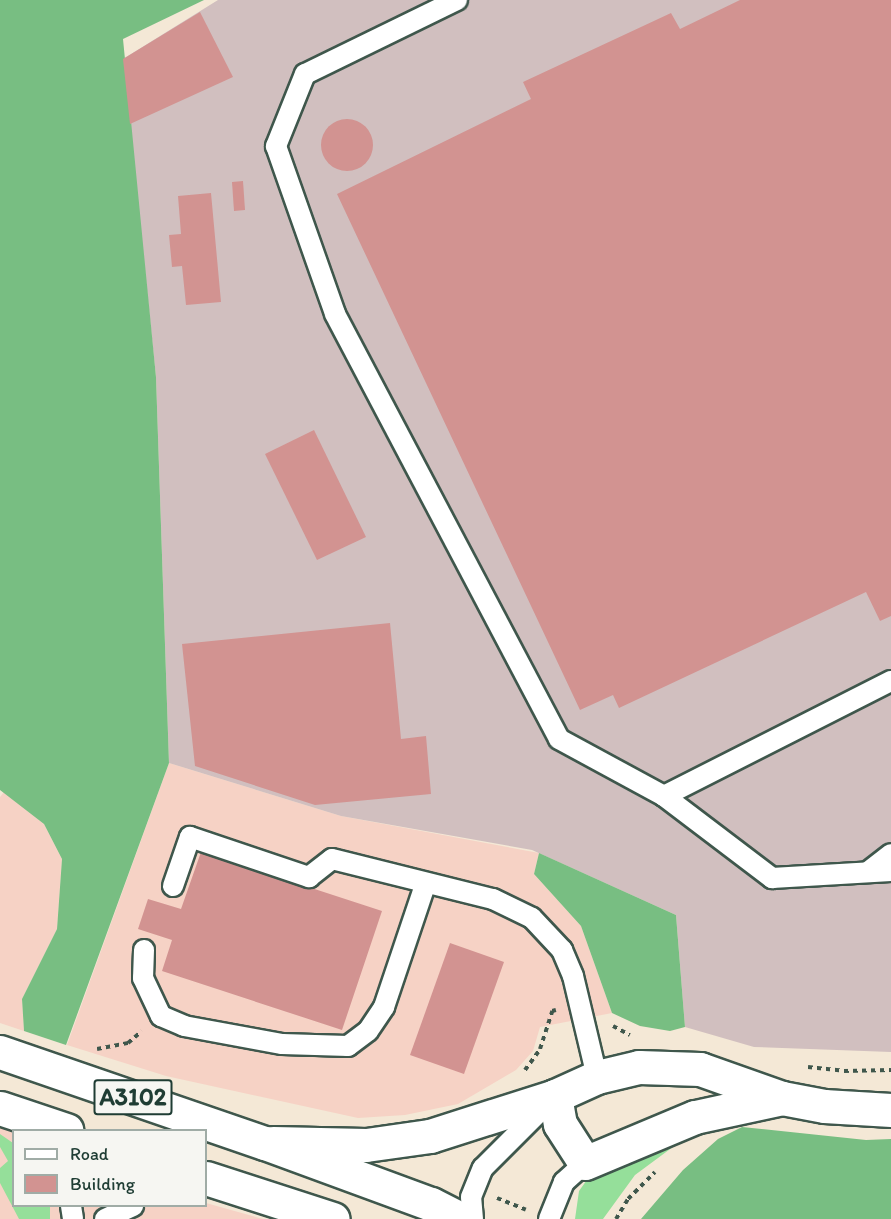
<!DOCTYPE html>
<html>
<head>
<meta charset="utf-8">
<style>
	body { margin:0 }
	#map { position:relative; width:891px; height:1219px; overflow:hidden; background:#f4e8d6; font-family:Itim,sans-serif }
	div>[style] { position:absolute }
	.built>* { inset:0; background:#f6d2c5 }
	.industrial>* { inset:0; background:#d1bfbf }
	.green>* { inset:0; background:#95df9a }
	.forest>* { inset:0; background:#78be82 }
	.building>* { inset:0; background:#d29391 }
	.round { border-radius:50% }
	.path>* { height:4px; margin-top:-2px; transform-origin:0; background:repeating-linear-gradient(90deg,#3f574c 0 4.5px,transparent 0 9px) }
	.roads { filter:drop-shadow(2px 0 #3f574c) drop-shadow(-2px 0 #3f574c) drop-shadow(0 2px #3f574c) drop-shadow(0 -2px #3f574c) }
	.service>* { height:20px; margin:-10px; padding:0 10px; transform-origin:10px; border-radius:10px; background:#fff }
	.minor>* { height:33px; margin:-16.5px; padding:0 16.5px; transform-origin:16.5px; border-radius:16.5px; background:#fff }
	.primary>* { height:33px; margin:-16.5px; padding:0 16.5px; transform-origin:16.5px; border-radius:16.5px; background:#fff }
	span { translate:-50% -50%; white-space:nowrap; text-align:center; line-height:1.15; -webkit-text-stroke:5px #f6f6f2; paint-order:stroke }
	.shield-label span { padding:2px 4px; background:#f6f6f2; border:2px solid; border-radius:4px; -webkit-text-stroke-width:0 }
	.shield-label { font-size:24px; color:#1f3d34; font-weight:700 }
	.legend { position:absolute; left:12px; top:1129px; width:195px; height:78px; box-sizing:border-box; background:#f6f6f2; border:2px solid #a0aca6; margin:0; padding:8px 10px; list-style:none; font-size:18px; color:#1f3d34 }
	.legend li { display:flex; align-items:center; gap:12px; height:30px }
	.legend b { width:30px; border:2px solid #a0aca6 }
</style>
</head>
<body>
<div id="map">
	<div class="built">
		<div style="clip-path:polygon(169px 763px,341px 816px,539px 853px,534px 874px,581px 926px,612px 1013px,540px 1027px,533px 1051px,516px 1070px,458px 1104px,405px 1115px,358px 1118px,166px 1076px,67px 1045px)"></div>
		<div style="clip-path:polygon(4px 792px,44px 824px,62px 859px,57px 929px,22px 999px,24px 1031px,0 1023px,0 797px)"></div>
		<div style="clip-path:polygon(0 1128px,13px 1132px,14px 1206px,206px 1203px,263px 1219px,0 1219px)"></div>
	</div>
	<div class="industrial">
		<div style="clip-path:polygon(218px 0,891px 0,891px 1052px,754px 1047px,685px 1027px,676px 915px,532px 850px,341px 816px,169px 763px,156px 377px,123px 59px)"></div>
	</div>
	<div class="green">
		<div style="clip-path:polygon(0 1134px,13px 1143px,14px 1206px,50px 1206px,50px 1219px,19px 1219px,0 1183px,0 1168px,8px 1161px,0 1147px)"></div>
		<div style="clip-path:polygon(681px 1141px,635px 1175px,603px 1219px,575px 1219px,579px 1191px,589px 1177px)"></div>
	</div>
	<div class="forest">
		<div style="clip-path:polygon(0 0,204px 0,123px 39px,156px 377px,169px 763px,66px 1045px,24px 1031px,22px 999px,57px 929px,62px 859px,44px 824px,0 790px)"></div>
		<div style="clip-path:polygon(539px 853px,676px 915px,685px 1027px,670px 1031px,640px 1026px,612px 1013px,581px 926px,534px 874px)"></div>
		<div style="clip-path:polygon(742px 1127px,866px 1140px,891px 1139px,891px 1219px,641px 1219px,683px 1170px,718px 1139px)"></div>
	</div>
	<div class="building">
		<div style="clip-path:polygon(740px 0,891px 0,891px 616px,880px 621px,866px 592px,619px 708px,613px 695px,580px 710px,337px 194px,531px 99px,523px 82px,671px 13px,680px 29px)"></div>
		<div style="clip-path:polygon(200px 12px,233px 77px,130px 124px,123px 59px)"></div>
		<div class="round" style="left:321px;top:119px;width:52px;height:52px"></div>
		<div style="clip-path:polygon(243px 181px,245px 210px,234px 211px,232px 182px)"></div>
		<div style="clip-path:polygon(211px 193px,221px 302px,186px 305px,182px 266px,172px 267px,169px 235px,181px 234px,178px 196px)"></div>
		<div style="clip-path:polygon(314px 430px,366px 537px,317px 560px,265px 454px)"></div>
		<div style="clip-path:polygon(390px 623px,401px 739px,426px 736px,431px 794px,315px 805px,195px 766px,182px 644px)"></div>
		<div style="clip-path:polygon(201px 852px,382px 911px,342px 1030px,162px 971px,172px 940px,138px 929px,148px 899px,181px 909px)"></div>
		<div style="clip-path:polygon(450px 943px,504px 962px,464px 1074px,410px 1055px)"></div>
	</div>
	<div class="path">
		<div style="left:613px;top:1026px;width:19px;rotate:28deg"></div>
		<div style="left:97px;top:1049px;width:32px;rotate:-11deg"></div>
		<div style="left:128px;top:1043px;width:18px;rotate:-41deg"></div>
		<div style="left:808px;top:1067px;width:36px;rotate:6deg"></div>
		<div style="left:844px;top:1071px;width:47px;rotate:-1.2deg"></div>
		<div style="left:525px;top:1070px;width:26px;rotate:-54deg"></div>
		<div style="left:540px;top:1049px;width:40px;rotate:-72deg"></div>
		<div style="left:552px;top:1011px;width:4px;rotate:-14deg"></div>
		<div style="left:497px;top:1198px;width:31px;rotate:22deg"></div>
		<div style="left:616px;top:1219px;width:23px;rotate:-59deg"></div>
		<div style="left:628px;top:1199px;width:38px;rotate:-45deg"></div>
	</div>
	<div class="roads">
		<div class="service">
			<div style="left:457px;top:0;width:169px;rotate:154deg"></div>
			<div style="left:305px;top:74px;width:78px;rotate:111.9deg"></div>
			<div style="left:276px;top:146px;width:178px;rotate:70.6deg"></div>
			<div style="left:335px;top:314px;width:480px;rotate:62.2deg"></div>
			<div style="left:559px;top:739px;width:119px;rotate:28.5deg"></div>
			<div style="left:664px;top:796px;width:136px;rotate:37.2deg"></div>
			<div style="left:772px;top:878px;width:119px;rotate:-3.4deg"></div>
			<div style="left:664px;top:796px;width:254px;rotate:-26.9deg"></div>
			<div style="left:868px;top:872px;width:29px;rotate:-38deg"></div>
			<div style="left:173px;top:886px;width:52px;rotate:-70.9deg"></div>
			<div style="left:190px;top:837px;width:126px;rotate:18.6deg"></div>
			<div style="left:309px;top:877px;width:29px;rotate:-38deg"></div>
			<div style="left:332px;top:859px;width:166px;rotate:14deg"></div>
			<div style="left:493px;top:899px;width:43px;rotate:26deg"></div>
			<div style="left:532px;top:918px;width:44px;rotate:46.8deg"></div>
			<div style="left:562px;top:950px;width:28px;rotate:67deg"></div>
			<div style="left:573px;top:976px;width:104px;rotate:76.6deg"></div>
			<div style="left:144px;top:950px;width:28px;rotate:92deg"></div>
			<div style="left:143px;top:978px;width:42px;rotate:64.7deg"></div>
			<div style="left:161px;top:1016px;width:25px;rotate:23deg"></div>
			<div style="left:184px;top:1026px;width:100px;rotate:10.4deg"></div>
			<div style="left:282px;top:1044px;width:66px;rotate:1.7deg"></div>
			<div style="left:348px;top:1046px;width:25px;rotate:-37deg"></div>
			<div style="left:368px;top:1031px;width:29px;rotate:-56deg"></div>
			<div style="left:384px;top:1007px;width:129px;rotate:-71.4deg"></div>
			<div style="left:71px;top:1206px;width:13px;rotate:81deg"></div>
			<div style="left:105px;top:1219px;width:31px;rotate:-25deg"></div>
			<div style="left:473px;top:1219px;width:22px;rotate:-95deg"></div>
			<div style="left:471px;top:1197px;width:31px;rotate:-68deg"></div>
			<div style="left:483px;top:1168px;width:93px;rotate:-45deg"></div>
			<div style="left:549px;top:1219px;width:40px;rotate:-68deg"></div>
			<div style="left:564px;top:1182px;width:28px;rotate:-42deg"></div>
		</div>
		<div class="minor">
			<div style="left:555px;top:1096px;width:28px;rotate:80deg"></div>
			<div style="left:560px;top:1124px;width:46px;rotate:57.3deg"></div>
			<div style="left:585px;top:1163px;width:119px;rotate:-22.7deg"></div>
			<div style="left:695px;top:1117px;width:89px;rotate:-12.3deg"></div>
			<div style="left:273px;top:1143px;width:93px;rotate:1.2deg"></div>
			<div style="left:366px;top:1145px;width:65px;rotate:-8deg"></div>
			<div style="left:430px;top:1136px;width:131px;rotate:-17.7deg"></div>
			<div style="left:555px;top:1096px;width:46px;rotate:-24.3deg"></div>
			<div style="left:597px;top:1077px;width:43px;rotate:-13.4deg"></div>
			<div style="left:639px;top:1067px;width:61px;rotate:1.9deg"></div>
			<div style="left:700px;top:1069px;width:87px;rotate:19.5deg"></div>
			<div style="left:782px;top:1098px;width:43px;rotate:10.8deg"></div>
			<div style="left:824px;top:1106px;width:67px;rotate:3.4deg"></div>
		</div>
		<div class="primary">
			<div style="left:0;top:1052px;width:280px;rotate:19deg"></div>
			<div style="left:265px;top:1143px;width:177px;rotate:20.2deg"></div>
			<div style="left:431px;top:1204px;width:33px;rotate:27deg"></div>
			<div style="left:0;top:1108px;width:70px;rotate:18.4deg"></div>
			<div style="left:206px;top:1178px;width:133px;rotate:17.9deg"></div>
		</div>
	</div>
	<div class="shield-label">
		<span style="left:133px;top:1097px">A3102</span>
	</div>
	<ul class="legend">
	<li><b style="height:8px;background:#fff"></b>Road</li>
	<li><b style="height:16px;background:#d29391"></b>Building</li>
	</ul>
</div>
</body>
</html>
